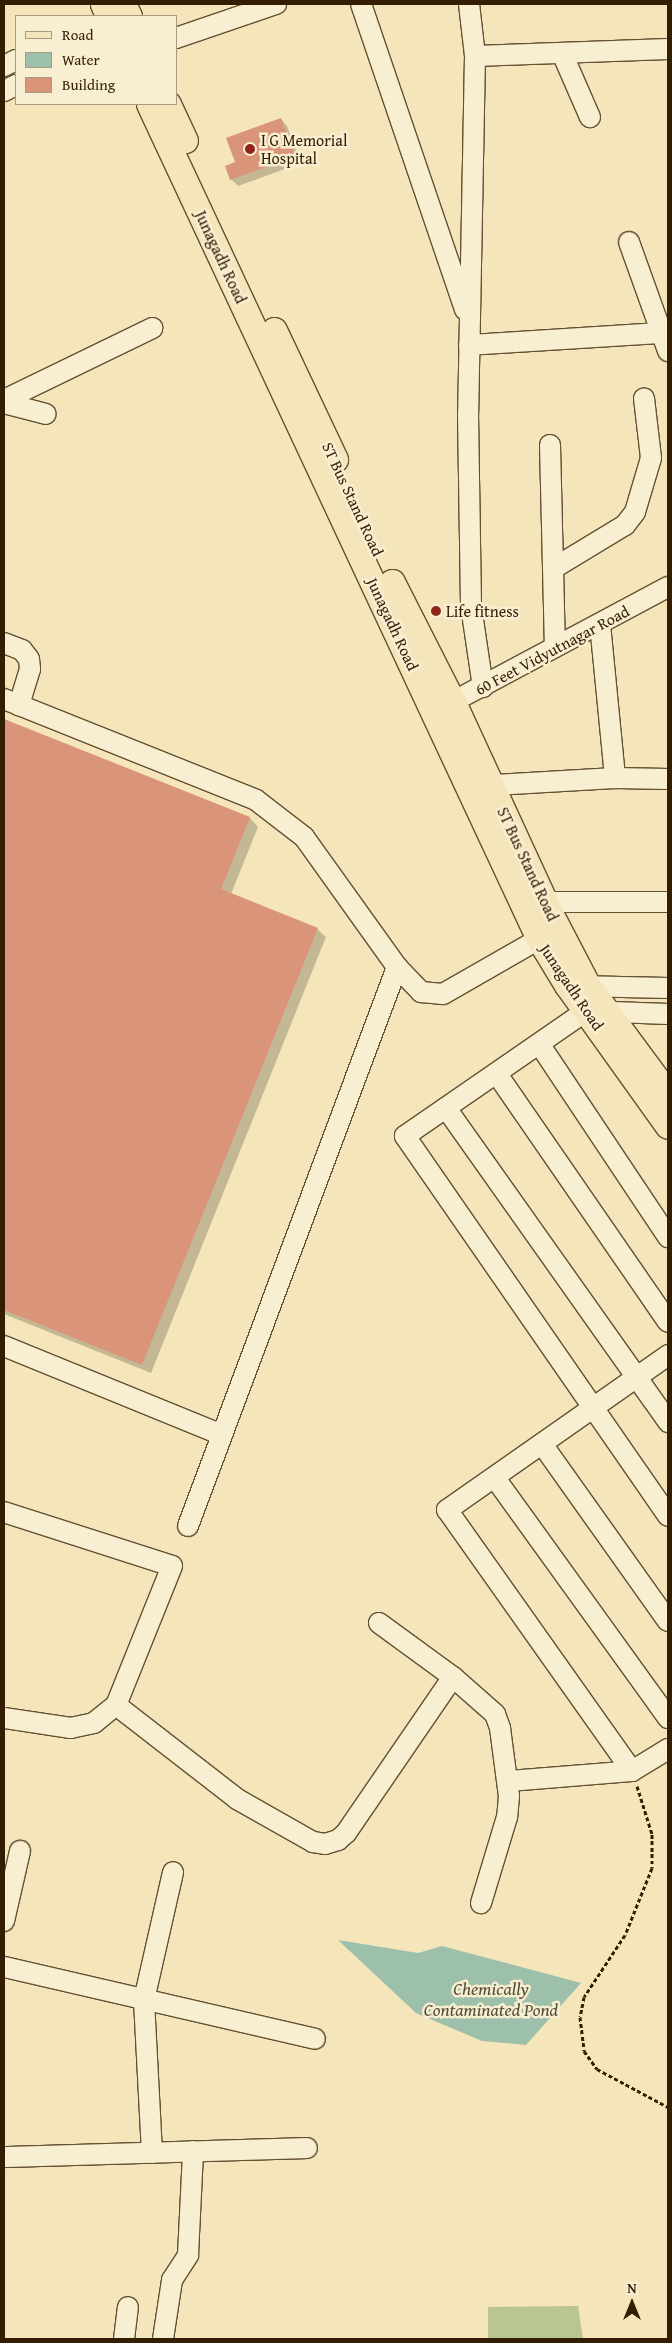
<!DOCTYPE html>
<html>
<head>
<meta charset="utf-8">
<style>
	body { margin:0 }
	#map { position:relative; width:672px; height:2343px; overflow:hidden; background:#f5e5ba; font-family:"Gentium Book Plus",serif }
	div>[style] { position:absolute }
	.green>* { inset:0; background:#b9c592 }
	.water>* { inset:0; background:#9dc0aa }
	.shadow>* { inset:0; background:#0003 }
	.building>* { inset:0; background:#d99479 }
	.path>* { height:3px; margin-top:-1.5px; transform-origin:0; background:repeating-linear-gradient(90deg,#331e04 0 4px,transparent 0 6.5px) }
	.roads { filter:drop-shadow(1px 0 #645032) drop-shadow(-1px 0 #645032) drop-shadow(0 1px #645032) drop-shadow(0 -1px #645032) }
	.minor>* { height:20px; margin:-10px; padding:0 10px; transform-origin:10px; border-radius:10px; background:#f8eed2 }
	.major>* { height:25px; margin:-12.5px; padding:0 12.5px; transform-origin:12.5px; border-radius:12.5px; background:#f5e5ba }
	.dots>* { width:14px; height:14px; translate:-50% -50%; box-sizing:border-box; border:2px solid #f8eed2; border-radius:50% }
	span { translate:-50% -50%; white-space:nowrap; text-align:center; line-height:1.15; -webkit-text-stroke:5px #f8eed2; paint-order:stroke }
	.poi-label { font-size:16px; color:#331e04 }
	.left { translate:0 -50%; text-align:left }
	.street-label { font-size:16px; color:#331e04 }
	.water-label { font-size:18px; color:#534f36; font-style:italic }
	.frame { position:absolute; inset:0; border:5px solid #331e04; pointer-events:none }
	.legend { position:absolute; left:15px; top:15px; width:162px; height:90px; box-sizing:border-box; background:#f8eed2; border:1px solid #a99b80; margin:0; padding:6px 9px; list-style:none; font-size:15px; color:#331e04 }
	.legend li { display:flex; align-items:center; gap:10px; height:25px }
	.legend b { width:25px; border:1px solid #a99b80 }
	.north { position:absolute; left:607px; top:2278px; width:50px; height:50px; -webkit-text-stroke:4px #f8eed2; paint-order:stroke; rotate:0deg; font-size:14px; font-weight:700; line-height:20px; text-align:center; color:#331e04 }
	.north::after { content:''; display:block; margin:auto; width:18px; height:22px; background:#331e04; clip-path:polygon(50% 0,100% 100%,50% 72%,0 100%) }
</style>
</head>
<body>
<div id="map">
	<div class="green">
		<div style="clip-path:polygon(578px 2306px,583px 2339px,488px 2339px,488px 2307px)"></div>
	</div>
	<div class="water">
		<div style="clip-path:polygon(338px 1940px,418px 1953px,442px 1946px,581px 1983px,526px 2045px,482px 2041px,416px 2013px)"></div>
	</div>
	<div class="shadow">
		<div style="clip-path:polygon(281px 119px,287px 126px,301px 163px,238px 186px,231px 179px,237px 163px)"></div>
		<div style="clip-path:polygon(4px 721px,250px 818px,258px 827px,231px 894px,317px 929px,326px 937px,151px 1373px,4px 1314px)"></div>
	</div>
	<div class="building">
		<div style="clip-path:polygon(281px 118px,295px 156px,230px 180px,225px 166px,235px 162px,226px 138px)"></div>
		<div style="clip-path:polygon(4px 719px,250px 817px,221px 889px,318px 928px,142px 1365px,4px 1310px)"></div>
	</div>
	<div class="path">
		<div style="left:637px;top:1786px;width:50px;rotate:72.6deg"></div>
		<div style="left:652px;top:1834px;width:34px;rotate:90deg"></div>
		<div style="left:652px;top:1868px;width:72px;rotate:111.9deg"></div>
		<div style="left:625px;top:1935px;width:74px;rotate:123.5deg"></div>
		<div style="left:584px;top:1997px;width:20px;rotate:101deg"></div>
		<div style="left:580px;top:2017px;width:34px;rotate:83deg"></div>
		<div style="left:584px;top:2051px;width:22px;rotate:54deg"></div>
		<div style="left:597px;top:2069px;width:81px;rotate:28.2deg"></div>
	</div>
	<div class="roads">
		<div class="minor">
			<div style="left:361px;top:4px;width:323px;rotate:71.2deg"></div>
			<div style="left:469px;top:4px;width:52px;rotate:83.4deg"></div>
			<div style="left:475px;top:56px;width:358px;rotate:91.1deg"></div>
			<div style="left:468px;top:414px;width:192px;rotate:89.1deg"></div>
			<div style="left:471px;top:606px;width:82px;rotate:81.6deg"></div>
			<div style="left:176px;top:38px;width:106px;rotate:-18.8deg"></div>
			<div style="left:562px;top:53px;width:70px;rotate:66.4deg"></div>
			<div style="left:475px;top:56px;width:193px;rotate:-2.1deg"></div>
			<div style="left:4px;top:66px;width:13px;rotate:-27deg"></div>
			<div style="left:4px;top:91px;width:13px;rotate:-27deg"></div>
			<div style="left:629px;top:242px;width:116px;rotate:70.3deg"></div>
			<div style="left:469px;top:345px;width:193px;rotate:-3.6deg"></div>
			<div style="left:4px;top:400px;width:165px;rotate:-25.9deg"></div>
			<div style="left:4px;top:403px;width:43px;rotate:14.7deg"></div>
			<div style="left:550px;top:445px;width:202px;rotate:88.6deg"></div>
			<div style="left:554px;top:568px;width:83px;rotate:-31.2deg"></div>
			<div style="left:625px;top:525px;width:16px;rotate:-52deg"></div>
			<div style="left:635px;top:512px;width:56px;rotate:-73.5deg"></div>
			<div style="left:651px;top:458px;width:60px;rotate:-96.7deg"></div>
			<div style="left:600px;top:624px;width:155px;rotate:84.4deg"></div>
			<div style="left:4px;top:643px;width:19px;rotate:21deg"></div>
			<div style="left:22px;top:650px;width:11px;rotate:52deg"></div>
			<div style="left:29px;top:659px;width:10px;rotate:84deg"></div>
			<div style="left:30px;top:669px;width:38px;rotate:107deg"></div>
			<div style="left:4px;top:699px;width:271px;rotate:21.8deg"></div>
			<div style="left:256px;top:800px;width:61px;rotate:37.6deg"></div>
			<div style="left:304px;top:837px;width:160px;rotate:54.4deg"></div>
			<div style="left:397px;top:967px;width:35px;rotate:46deg"></div>
			<div style="left:421px;top:992px;width:22px;rotate:5deg"></div>
			<div style="left:443px;top:994px;width:111px;rotate:-29.8deg"></div>
			<div style="left:441px;top:708px;width:257px;rotate:-28.1deg"></div>
			<div style="left:477px;top:786px;width:138px;rotate:-3.3deg"></div>
			<div style="left:615px;top:778px;width:53px;rotate:1.1deg"></div>
			<div style="left:545px;top:902px;width:123px"></div>
			<div style="left:576px;top:986px;width:92px;rotate:1.2deg"></div>
			<div style="left:668px;top:1014px;width:82px;rotate:-177.9deg"></div>
			<div style="left:586px;top:1011px;width:220px;rotate:145.4deg"></div>
			<div style="left:405px;top:1136px;width:462px;rotate:55.3deg"></div>
			<div style="left:540px;top:1045px;width:231px;rotate:56.3deg"></div>
			<div style="left:497px;top:1074px;width:301px;rotate:55.4deg"></div>
			<div style="left:446px;top:1108px;width:385px;rotate:54.7deg"></div>
			<div style="left:4px;top:1346px;width:235px;rotate:22.2deg"></div>
			<div style="left:542px;top:1444px;width:217px;rotate:54.6deg"></div>
			<div style="left:495px;top:1478px;width:296px;rotate:54.2deg"></div>
			<div style="left:4px;top:1512px;width:176px;rotate:17.8deg"></div>
			<div style="left:172px;top:1566px;width:150px;rotate:111.9deg"></div>
			<div style="left:116px;top:1705px;width:28px;rotate:141deg"></div>
			<div style="left:94px;top:1723px;width:24px;rotate:168deg"></div>
			<div style="left:71px;top:1728px;width:68px;rotate:-171.5deg"></div>
			<div style="left:188px;top:1526px;width:597px;rotate:-69.5deg"></div>
			<div style="left:379px;top:1623px;width:92px;rotate:36.1deg"></div>
			<div style="left:453px;top:1677px;width:56px;rotate:41.4deg"></div>
			<div style="left:495px;top:1714px;width:15px;rotate:70deg"></div>
			<div style="left:500px;top:1728px;width:69px;rotate:82.5deg"></div>
			<div style="left:509px;top:1796px;width:21px;rotate:95deg"></div>
			<div style="left:507px;top:1817px;width:90px;rotate:106.8deg"></div>
			<div style="left:116px;top:1705px;width:153px;rotate:37.8deg"></div>
			<div style="left:237px;top:1799px;width:87px;rotate:29.5deg"></div>
			<div style="left:313px;top:1842px;width:12px;rotate:9deg"></div>
			<div style="left:325px;top:1844px;width:14px;rotate:-17deg"></div>
			<div style="left:338px;top:1840px;width:11px;rotate:-41deg"></div>
			<div style="left:346px;top:1833px;width:189px;rotate:-55.6deg"></div>
			<div style="left:632px;top:1771px;width:320px;rotate:-125.3deg"></div>
			<div style="left:447px;top:1510px;width:270px;rotate:-35deg"></div>
			<div style="left:509px;top:1781px;width:123px;rotate:-4.6deg"></div>
			<div style="left:632px;top:1771px;width:42px;rotate:-31.4deg"></div>
			<div style="left:4px;top:1921px;width:72px;rotate:-77.1deg"></div>
			<div style="left:4px;top:1967px;width:319px;rotate:13deg"></div>
			<div style="left:152px;top:2153px;width:153px;rotate:-93deg"></div>
			<div style="left:144px;top:2000px;width:131px;rotate:-77.2deg"></div>
			<div style="left:4px;top:2157px;width:303px;rotate:-1.7deg"></div>
			<div style="left:124px;top:2339px;width:32px;rotate:-83deg"></div>
			<div style="left:163px;top:2339px;width:60px;rotate:-81.3deg"></div>
			<div style="left:172px;top:2280px;width:30px;rotate:-57deg"></div>
			<div style="left:188px;top:2255px;width:104px;rotate:-87.2deg"></div>
		</div>
		<div class="major">
			<div style="left:103px;top:4px;width:13px;rotate:67deg"></div>
			<div style="left:123px;top:4px;width:13px;rotate:63deg"></div>
			<div style="left:149px;top:104px;width:922px;rotate:64.96deg"></div>
			<div style="left:539px;top:939px;width:54px;rotate:58.7deg"></div>
			<div style="left:567px;top:985px;width:173px;rotate:54.4deg"></div>
			<div style="left:168px;top:104px;width:40px;rotate:65deg"></div>
			<div style="left:274px;top:330px;width:143px;rotate:64.7deg"></div>
			<div style="left:392px;top:582px;width:135px;rotate:63.1deg"></div>
			<div style="left:453px;top:702px;width:228px;rotate:65.3deg"></div>
			<div style="left:548px;top:909px;width:87px;rotate:62.5deg"></div>
			<div style="left:588px;top:986px;width:134px;rotate:53.5deg"></div>
		</div>
	</div>
	<div class="dots">
		<div style="left:250px;top:149px;background:#8f2418"></div>
		<div style="left:436px;top:611px;background:#8f2418"></div>
	</div>
	<div class="poi-label">
		<span class="left" style="left:261px;top:149px">I G Memorial<br>Hospital</span>
		<span class="left" style="left:446px;top:611px">Life fitness</span>
	</div>
	<div class="street-label">
		<span style="left:221px;top:257px;rotate:65deg">Junagadh Road</span>
		<span style="left:353px;top:499px;rotate:65deg">ST Bus Stand Road</span>
		<span style="left:393px;top:624px;rotate:65deg">Junagadh Road</span>
		<span style="left:552px;top:650px;rotate:-28deg">60 Feet Vidyutnagar Road</span>
		<span style="left:528px;top:864px;rotate:65deg">ST Bus Stand Road</span>
		<span style="left:572px;top:987px;rotate:56deg">Junagadh Road</span>
	</div>
	<div class="water-label">
		<span style="left:491px;top:2000px">Chemically<br>Contaminated Pond</span>
	</div>
	<div class="frame"></div>
	<ul class="legend">
	<li><b style="height:6px;background:#f5e5ba"></b>Road</li>
	<li><b style="height:14px;background:#9dc0aa"></b>Water</li>
	<li><b style="height:14px;background:#d99479"></b>Building</li>
	</ul>
	<div class="north">N</div>
</div>
</body>
</html>
